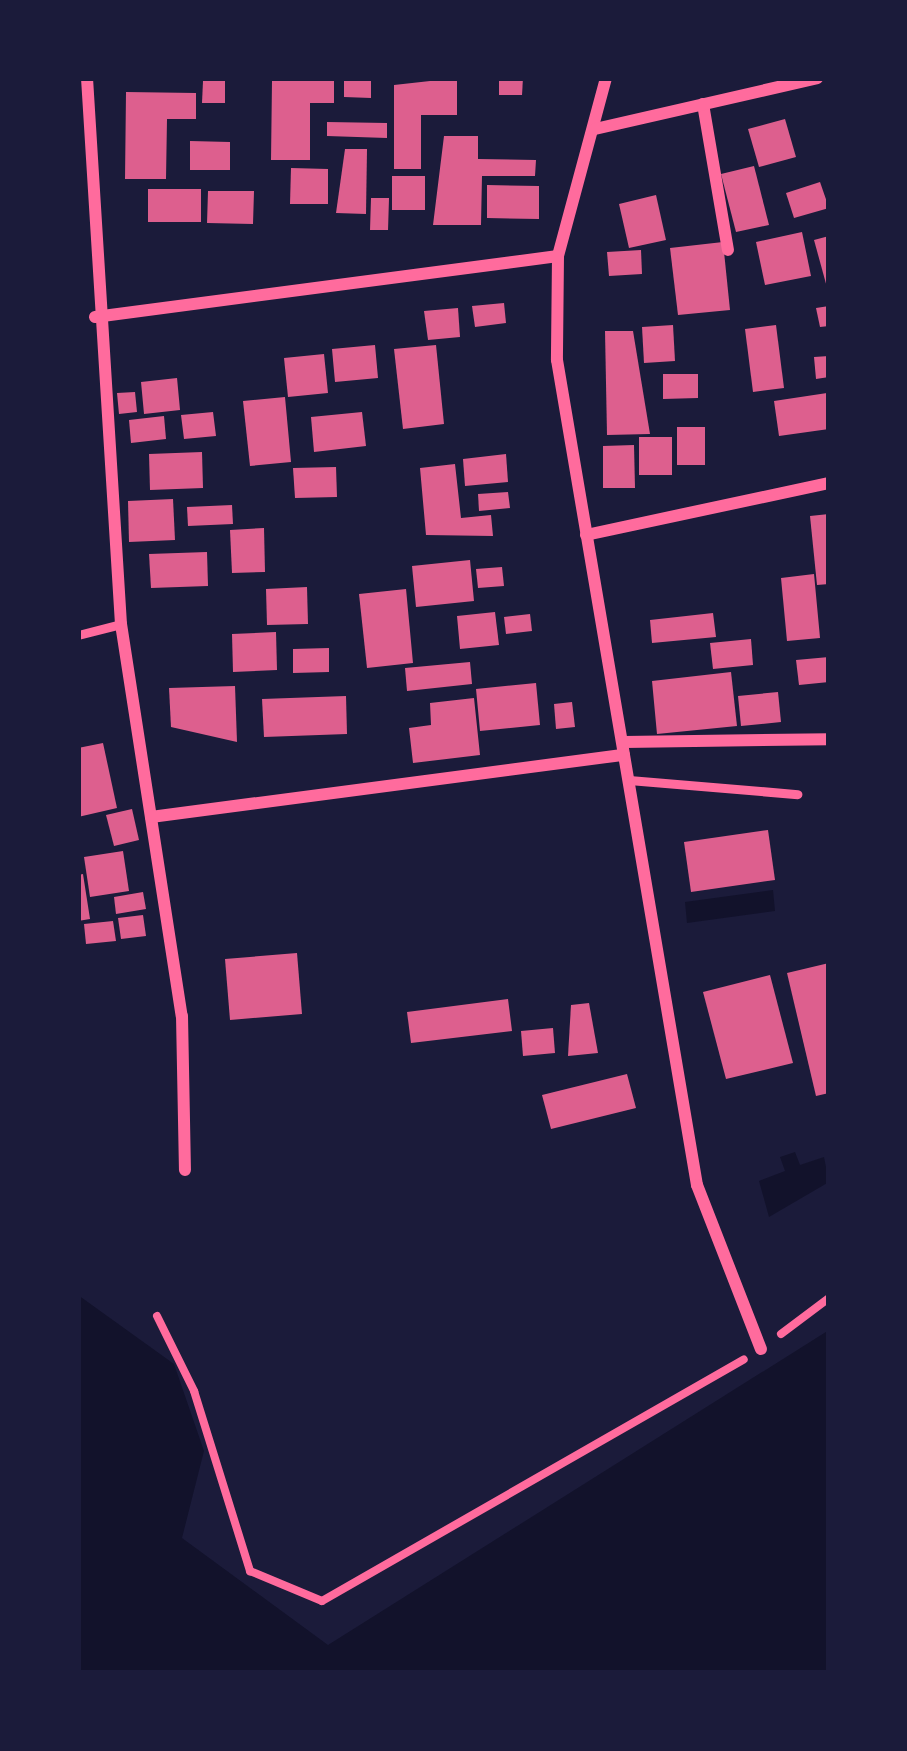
<!DOCTYPE html>
<html>
<head>
<meta charset="utf-8">
<style>
	body { margin:0 }
	#map { position:relative; width:907px; height:1751px; overflow:hidden; background:#1b1b3a; font-family:Poppins,sans-serif }
	div>[style] { position:absolute }
	.water>* { inset:0; background:#12122b }
	.building>* { inset:0; background:#dd5f8e }
	.path>* { height:8px; margin:-4px; padding:0 4px; transform-origin:4px; border-radius:4px; background:#ff6b9d }
	.service>* { height:9px; margin:-4.5px; padding:0 4.5px; transform-origin:4.5px; border-radius:4.5px; background:#ff6b9d }
	.minor>* { height:12px; margin:-6px; padding:0 6px; transform-origin:6px; border-radius:6px; background:#ff6b9d }
	span { translate:-50% -50%; white-space:nowrap; text-align:center; line-height:1.15; -webkit-text-stroke:9px #1b1b3a; paint-order:stroke }
	.frame { position:absolute; inset:0; border:81px solid #1b1b3a; pointer-events:none }
</style>
</head>
<body>
<div id="map">
	<div class="water">
		<div style="clip-path:polygon(773px 890px,775px 911px,687px 923px,685px 902px)"></div>
		<div style="clip-path:polygon(795px 1152px,800px 1165px,824px 1157px,829px 1182px,769px 1217px,759px 1181px,785px 1171px,780px 1157px)"></div>
		<div style="clip-path:polygon(78px 1295px,174px 1364px,204px 1451px,182px 1538px,328px 1645px,829px 1330px,829px 1673px,78px 1673px)"></div>
	</div>
	<div class="building">
		<div style="clip-path:polygon(334px 78px,334px 103px,310px 103px,310px 160px,271px 160px,272px 80px)"></div>
		<div style="clip-path:polygon(344px 78px,371px 78px,371px 98px,344px 97px)"></div>
		<div style="clip-path:polygon(457px 78px,457px 115px,421px 115px,421px 169px,394px 169px,394px 85px)"></div>
		<div style="clip-path:polygon(499px 78px,523px 78px,522px 95px,499px 95px)"></div>
		<div style="clip-path:polygon(203px 81px,225px 81px,225px 103px,202px 103px)"></div>
		<div style="clip-path:polygon(126px 92px,196px 93px,196px 119px,167px 119px,166px 179px,125px 179px)"></div>
		<div style="clip-path:polygon(785px 119px,796px 157px,759px 167px,748px 129px)"></div>
		<div style="clip-path:polygon(327px 122px,387px 123px,387px 138px,327px 136px)"></div>
		<div style="clip-path:polygon(444px 136px,478px 136px,478px 159px,536px 160px,535px 176px,482px 176px,481px 225px,433px 225px)"></div>
		<div style="clip-path:polygon(190px 141px,230px 142px,230px 170px,190px 170px)"></div>
		<div style="clip-path:polygon(345px 149px,367px 149px,366px 214px,336px 213px)"></div>
		<div style="clip-path:polygon(754px 166px,769px 225px,736px 232px,721px 174px)"></div>
		<div style="clip-path:polygon(291px 168px,328px 169px,328px 204px,290px 204px)"></div>
		<div style="clip-path:polygon(392px 176px,425px 176px,425px 210px,392px 210px)"></div>
		<div style="clip-path:polygon(820px 182px,829px 208px,794px 218px,786px 193px)"></div>
		<div style="clip-path:polygon(487px 185px,539px 186px,539px 219px,487px 218px)"></div>
		<div style="clip-path:polygon(148px 189px,201px 189px,201px 222px,148px 222px)"></div>
		<div style="clip-path:polygon(208px 191px,254px 191px,253px 224px,207px 223px)"></div>
		<div style="clip-path:polygon(656px 195px,666px 240px,629px 248px,619px 204px)"></div>
		<div style="clip-path:polygon(371px 198px,389px 198px,388px 230px,370px 230px)"></div>
		<div style="clip-path:polygon(802px 232px,811px 276px,765px 285px,756px 242px)"></div>
		<div style="clip-path:polygon(829px 236px,829px 290px,828px 291px,814px 240px)"></div>
		<div style="clip-path:polygon(723px 242px,730px 310px,678px 315px,670px 248px)"></div>
		<div style="clip-path:polygon(641px 250px,642px 274px,609px 276px,607px 252px)"></div>
		<div style="clip-path:polygon(504px 303px,506px 323px,475px 327px,472px 306px)"></div>
		<div style="clip-path:polygon(829px 306px,829px 326px,820px 327px,816px 308px)"></div>
		<div style="clip-path:polygon(458px 308px,460px 337px,428px 340px,424px 311px)"></div>
		<div style="clip-path:polygon(673px 325px,675px 361px,644px 363px,642px 327px)"></div>
		<div style="clip-path:polygon(776px 325px,784px 388px,753px 392px,745px 329px)"></div>
		<div style="clip-path:polygon(605px 331px,633px 331px,650px 434px,607px 435px)"></div>
		<div style="clip-path:polygon(375px 345px,378px 378px,335px 382px,332px 349px)"></div>
		<div style="clip-path:polygon(436px 345px,444px 424px,403px 429px,394px 349px)"></div>
		<div style="clip-path:polygon(324px 354px,328px 393px,288px 397px,284px 358px)"></div>
		<div style="clip-path:polygon(829px 356px,829px 377px,816px 379px,814px 357px)"></div>
		<div style="clip-path:polygon(663px 374px,698px 374px,698px 398px,663px 399px)"></div>
		<div style="clip-path:polygon(177px 378px,180px 410px,144px 414px,141px 382px)"></div>
		<div style="clip-path:polygon(135px 392px,137px 412px,119px 414px,117px 393px)"></div>
		<div style="clip-path:polygon(827px 393px,829px 429px,779px 436px,774px 401px)"></div>
		<div style="clip-path:polygon(285px 397px,291px 462px,250px 466px,243px 401px)"></div>
		<div style="clip-path:polygon(213px 412px,216px 436px,184px 439px,181px 415px)"></div>
		<div style="clip-path:polygon(362px 412px,366px 446px,314px 452px,311px 417px)"></div>
		<div style="clip-path:polygon(164px 416px,166px 439px,131px 443px,129px 420px)"></div>
		<div style="clip-path:polygon(677px 427px,705px 427px,705px 465px,677px 465px)"></div>
		<div style="clip-path:polygon(639px 437px,672px 437px,672px 475px,639px 475px)"></div>
		<div style="clip-path:polygon(634px 445px,635px 488px,603px 488px,603px 446px)"></div>
		<div style="clip-path:polygon(202px 452px,203px 488px,150px 490px,149px 454px)"></div>
		<div style="clip-path:polygon(506px 454px,508px 482px,465px 486px,463px 459px)"></div>
		<div style="clip-path:polygon(455px 464px,461px 518px,491px 515px,493px 536px,426px 535px,420px 468px)"></div>
		<div style="clip-path:polygon(336px 467px,337px 497px,295px 498px,293px 468px)"></div>
		<div style="clip-path:polygon(508px 492px,510px 508px,479px 511px,478px 494px)"></div>
		<div style="clip-path:polygon(173px 499px,175px 540px,129px 542px,128px 501px)"></div>
		<div style="clip-path:polygon(232px 505px,233px 524px,188px 526px,187px 507px)"></div>
		<div style="clip-path:polygon(829px 514px,829px 584px,817px 585px,810px 516px)"></div>
		<div style="clip-path:polygon(264px 528px,265px 572px,232px 573px,230px 530px)"></div>
		<div style="clip-path:polygon(207px 552px,208px 586px,151px 588px,149px 554px)"></div>
		<div style="clip-path:polygon(470px 560px,474px 601px,416px 607px,412px 566px)"></div>
		<div style="clip-path:polygon(502px 567px,504px 586px,478px 588px,476px 569px)"></div>
		<div style="clip-path:polygon(814px 574px,820px 638px,787px 641px,781px 578px)"></div>
		<div style="clip-path:polygon(307px 587px,308px 624px,267px 625px,266px 589px)"></div>
		<div style="clip-path:polygon(406px 589px,413px 663px,367px 668px,359px 594px)"></div>
		<div style="clip-path:polygon(495px 612px,499px 645px,460px 649px,457px 616px)"></div>
		<div style="clip-path:polygon(713px 613px,716px 637px,652px 643px,650px 620px)"></div>
		<div style="clip-path:polygon(530px 614px,532px 631px,506px 634px,504px 617px)"></div>
		<div style="clip-path:polygon(276px 632px,277px 670px,233px 672px,232px 634px)"></div>
		<div style="clip-path:polygon(751px 639px,753px 665px,713px 669px,710px 643px)"></div>
		<div style="clip-path:polygon(329px 648px,329px 672px,293px 673px,293px 649px)"></div>
		<div style="clip-path:polygon(829px 657px,829px 682px,799px 685px,796px 660px)"></div>
		<div style="clip-path:polygon(470px 662px,472px 684px,407px 691px,405px 668px)"></div>
		<div style="clip-path:polygon(731px 672px,737px 726px,657px 734px,652px 681px)"></div>
		<div style="clip-path:polygon(536px 683px,540px 725px,480px 731px,476px 689px)"></div>
		<div style="clip-path:polygon(235px 686px,237px 742px,171px 727px,169px 688px)"></div>
		<div style="clip-path:polygon(778px 692px,781px 722px,741px 726px,738px 696px)"></div>
		<div style="clip-path:polygon(346px 696px,347px 734px,264px 737px,262px 699px)"></div>
		<div style="clip-path:polygon(474px 698px,480px 755px,413px 763px,409px 728px,431px 725px,430px 703px)"></div>
		<div style="clip-path:polygon(572px 702px,575px 727px,556px 729px,554px 704px)"></div>
		<div style="clip-path:polygon(103px 743px,117px 808px,78px 817px,78px 748px)"></div>
		<div style="clip-path:polygon(132px 809px,139px 840px,114px 846px,106px 815px)"></div>
		<div style="clip-path:polygon(768px 830px,775px 880px,691px 892px,684px 842px)"></div>
		<div style="clip-path:polygon(123px 851px,129px 891px,90px 897px,84px 857px)"></div>
		<div style="clip-path:polygon(83px 874px,90px 919px,78px 921px,78px 875px)"></div>
		<div style="clip-path:polygon(143px 892px,146px 909px,116px 914px,114px 897px)"></div>
		<div style="clip-path:polygon(143px 915px,146px 936px,121px 939px,118px 918px)"></div>
		<div style="clip-path:polygon(113px 921px,116px 941px,86px 944px,84px 924px)"></div>
		<div style="clip-path:polygon(297px 953px,302px 1014px,230px 1020px,225px 959px)"></div>
		<div style="clip-path:polygon(829px 963px,829px 1093px,816px 1096px,787px 973px)"></div>
		<div style="clip-path:polygon(770px 975px,793px 1063px,726px 1079px,703px 992px)"></div>
		<div style="clip-path:polygon(508px 999px,512px 1031px,411px 1043px,407px 1012px)"></div>
		<div style="clip-path:polygon(589px 1003px,598px 1053px,568px 1056px,571px 1005px)"></div>
		<div style="clip-path:polygon(553px 1028px,555px 1053px,523px 1056px,521px 1031px)"></div>
		<div style="clip-path:polygon(627px 1074px,636px 1108px,551px 1129px,542px 1095px)"></div>
	</div>
	<div class="path">
		<div style="left:157px;top:1316px;width:84px;rotate:63.7deg"></div>
		<div style="left:194px;top:1391px;width:189px;rotate:72.7deg"></div>
		<div style="left:250px;top:1571px;width:78px;rotate:22.6deg"></div>
		<div style="left:322px;top:1601px;width:486px;rotate:-29.8deg"></div>
		<div style="left:781px;top:1334px;width:60px;rotate:-36.9deg"></div>
	</div>
	<div class="service">
		<div style="left:78px;top:635px;width:44px;rotate:-14.3deg"></div>
		<div style="left:629px;top:780px;width:169px;rotate:4.8deg"></div>
	</div>
	<div class="minor">
		<div style="left:87px;top:78px;width:547px;rotate:86.44deg"></div>
		<div style="left:121px;top:624px;width:397px;rotate:81.2deg"></div>
		<div style="left:182px;top:1016px;width:154px;rotate:88.9deg"></div>
		<div style="left:606px;top:78px;width:184px;rotate:105.1deg"></div>
		<div style="left:558px;top:256px;width:104px;rotate:90.6deg"></div>
		<div style="left:557px;top:360px;width:837px;rotate:80.37deg"></div>
		<div style="left:697px;top:1185px;width:176px;rotate:68.7deg"></div>
		<div style="left:703px;top:104px;width:148px;rotate:80.3deg"></div>
		<div style="left:595px;top:129px;width:228px;rotate:-12.9deg"></div>
		<div style="left:95px;top:317px;width:467px;rotate:-7.5deg"></div>
		<div style="left:586px;top:535px;width:249px;rotate:-12.1deg"></div>
		<div style="left:624px;top:742px;width:205px;rotate:-0.8deg"></div>
		<div style="left:151px;top:817px;width:477px;rotate:-7.5deg"></div>
	</div>
	<div class="frame"></div>
</div>
</body>
</html>
